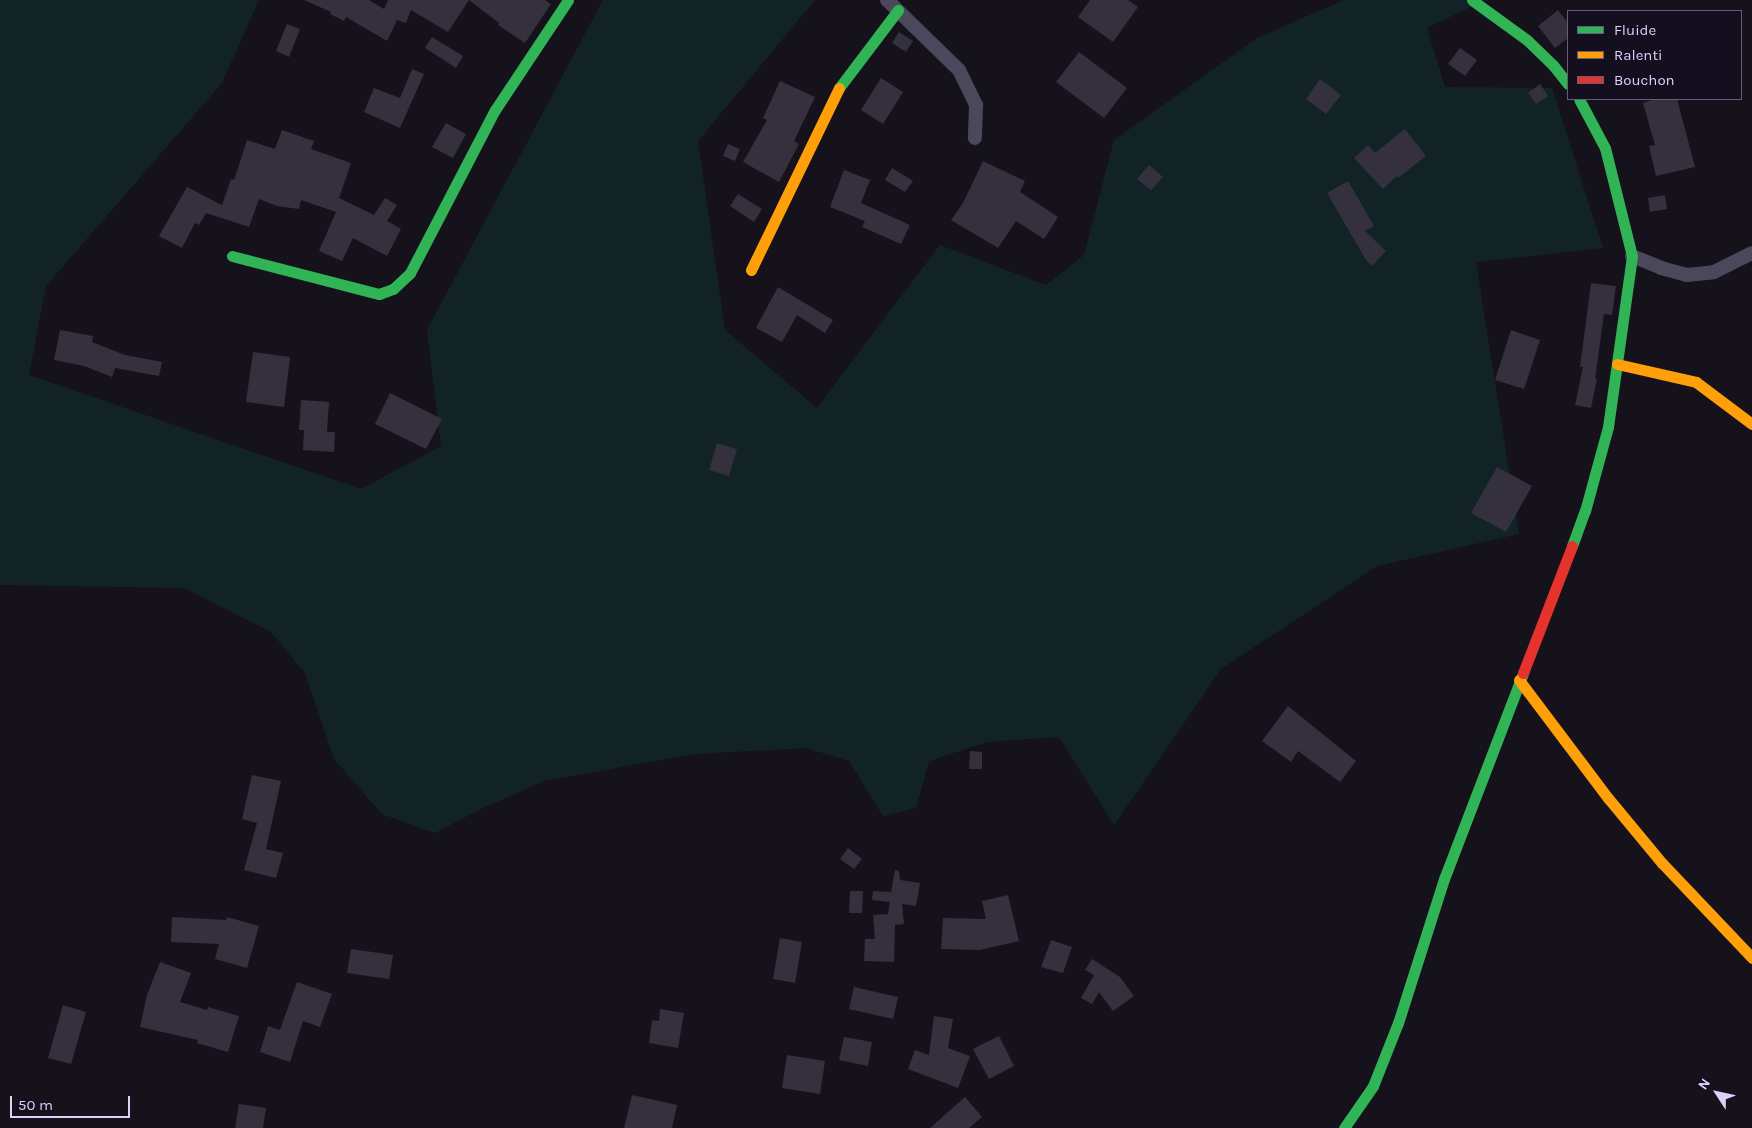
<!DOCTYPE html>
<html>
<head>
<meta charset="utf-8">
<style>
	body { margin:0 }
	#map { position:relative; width:1752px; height:1128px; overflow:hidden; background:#15121c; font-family:Karla,sans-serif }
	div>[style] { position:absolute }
	.green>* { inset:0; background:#122326 }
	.building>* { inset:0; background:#35303e }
	.street>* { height:14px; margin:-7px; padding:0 7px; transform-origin:7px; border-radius:7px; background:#4b485b }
	.fast>* { height:11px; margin:-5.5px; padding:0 5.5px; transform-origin:5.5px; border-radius:5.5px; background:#30b455 }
	.slow>* { height:11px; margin:-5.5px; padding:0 5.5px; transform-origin:5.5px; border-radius:5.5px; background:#ff9f0a }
	.jam>* { height:11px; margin:-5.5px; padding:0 5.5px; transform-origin:5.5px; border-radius:5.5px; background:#e5322d }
	span { translate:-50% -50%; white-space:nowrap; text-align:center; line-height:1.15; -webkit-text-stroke:4px #140f1f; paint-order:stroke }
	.legend { position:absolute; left:1567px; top:10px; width:175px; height:90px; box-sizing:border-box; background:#140f1f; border:1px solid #645d77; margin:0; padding:6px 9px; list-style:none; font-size:15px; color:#dcd1fa }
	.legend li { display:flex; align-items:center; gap:10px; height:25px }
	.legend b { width:25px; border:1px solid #645d77 }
	.north { position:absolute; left:1692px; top:1068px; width:50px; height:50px; -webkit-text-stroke:4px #140f1f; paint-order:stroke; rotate:305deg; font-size:14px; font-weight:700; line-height:20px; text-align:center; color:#dcd1fa }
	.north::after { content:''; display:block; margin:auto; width:18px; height:22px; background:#dcd1fa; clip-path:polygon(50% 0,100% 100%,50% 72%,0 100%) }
	.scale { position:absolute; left:10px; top:1096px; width:120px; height:22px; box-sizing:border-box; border:2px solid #dcd1fa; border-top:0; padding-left:6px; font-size:15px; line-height:18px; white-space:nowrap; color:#dcd1fa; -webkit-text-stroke:4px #140f1f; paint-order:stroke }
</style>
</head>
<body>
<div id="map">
	<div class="green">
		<div style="clip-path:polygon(0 0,259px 0,222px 83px,46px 286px,29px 375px,361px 489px,441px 446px,427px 330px,603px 0,815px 0,698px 141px,725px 330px,817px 408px,940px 245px,1046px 285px,1084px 255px,1114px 140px,1257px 38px,1344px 0,1485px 0,1427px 28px,1445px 87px,1552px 88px,1603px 248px,1476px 262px,1519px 534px,1377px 566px,1221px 669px,1114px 825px,1059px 737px,987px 742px,929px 761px,916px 808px,883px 816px,849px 761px,806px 748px,695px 754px,544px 781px,483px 808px,435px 833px,382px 814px,334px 759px,305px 673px,271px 632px,184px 588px,0 585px)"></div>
	</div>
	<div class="building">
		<div style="clip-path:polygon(304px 0,369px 0,384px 9px,388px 0,469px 0,448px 32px,411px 10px,406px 23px,397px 20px,387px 41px,346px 17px,344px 21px,330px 14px,331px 12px)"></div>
		<div style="clip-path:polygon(469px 0,545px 0,551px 4px,525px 43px,498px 25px,499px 23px)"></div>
		<div style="clip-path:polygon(1090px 0,1128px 0,1138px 7px,1113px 42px,1078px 17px)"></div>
		<div style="clip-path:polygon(1558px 10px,1568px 23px,1568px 38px,1555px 48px,1538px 26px)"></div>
		<div style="clip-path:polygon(287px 24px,300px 29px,289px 57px,276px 51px)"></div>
		<div style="clip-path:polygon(899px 32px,913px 41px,906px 52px,892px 43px)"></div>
		<div style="clip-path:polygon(432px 37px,463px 56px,456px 68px,425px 48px)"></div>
		<div style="clip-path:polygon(1460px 48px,1477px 60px,1465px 76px,1448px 64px)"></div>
		<div style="clip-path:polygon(1079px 52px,1127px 88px,1104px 118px,1056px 82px)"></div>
		<div style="clip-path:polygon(412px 69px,424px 74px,400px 128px,364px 112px,374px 88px,400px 98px)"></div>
		<div style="clip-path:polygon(881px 78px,903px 92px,883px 124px,861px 110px)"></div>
		<div style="clip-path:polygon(1320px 79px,1341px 95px,1326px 114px,1306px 99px)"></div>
		<div style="clip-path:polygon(780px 81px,815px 97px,794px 141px,799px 144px,779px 182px,743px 162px,767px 120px,763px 118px)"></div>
		<div style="clip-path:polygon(1540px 84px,1548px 96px,1536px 104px,1528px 93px)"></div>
		<div style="clip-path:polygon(1655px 99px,1677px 99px,1695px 167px,1656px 176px,1649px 146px,1655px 145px,1643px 103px)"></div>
		<div style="clip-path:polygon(446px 123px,466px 134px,453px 158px,432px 147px)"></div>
		<div style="clip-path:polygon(1405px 129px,1426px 156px,1398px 178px,1397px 176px,1383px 189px,1354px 158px,1368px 145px,1375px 153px)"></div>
		<div style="clip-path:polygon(282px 130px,314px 141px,311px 149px,351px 163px,339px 198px,374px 215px,385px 198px,397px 205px,387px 221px,401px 229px,387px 256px,353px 238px,342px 261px,319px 251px,336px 212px,301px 200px,299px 209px,277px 206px,259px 199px,249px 227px,206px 213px,199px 225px,195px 223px,182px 248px,159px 236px,187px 187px,222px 205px,231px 179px,234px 180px,247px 140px,275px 149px)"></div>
		<div style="clip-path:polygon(728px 144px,740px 149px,735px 161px,723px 156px)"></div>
		<div style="clip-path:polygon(983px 161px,1025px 181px,1020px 192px,1058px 217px,1044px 239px,1016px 221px,998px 248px,951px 220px,963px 203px)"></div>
		<div style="clip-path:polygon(1149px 165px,1163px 177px,1151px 190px,1137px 179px)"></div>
		<div style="clip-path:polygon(892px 168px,913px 181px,905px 192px,885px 180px)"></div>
		<div style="clip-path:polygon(844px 170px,870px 180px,861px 203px,910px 225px,901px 244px,862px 227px,865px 221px,830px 207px)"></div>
		<div style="clip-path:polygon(1348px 181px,1374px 226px,1365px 231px,1386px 251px,1372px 266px,1366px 260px,1327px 193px)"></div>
		<div style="clip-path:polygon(738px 194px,762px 209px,754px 222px,730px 206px)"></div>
		<div style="clip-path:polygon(1665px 195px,1667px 209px,1650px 212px,1648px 198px)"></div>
		<div style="clip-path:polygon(1591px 283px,1616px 286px,1612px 315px,1604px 314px,1595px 379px,1597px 379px,1591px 408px,1575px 405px,1583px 367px,1580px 367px)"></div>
		<div style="clip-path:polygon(778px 287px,833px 320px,825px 333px,797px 315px,782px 342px,756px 328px)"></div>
		<div style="clip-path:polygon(60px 330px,93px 336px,92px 342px,125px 355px,162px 362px,159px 376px,115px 368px,112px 377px,84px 366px,54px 360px)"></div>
		<div style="clip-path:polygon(1511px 330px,1540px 340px,1524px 389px,1495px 380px)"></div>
		<div style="clip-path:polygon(253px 352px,290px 357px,284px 407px,246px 402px)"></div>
		<div style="clip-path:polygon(390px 393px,442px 419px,426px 449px,375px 424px)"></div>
		<div style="clip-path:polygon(301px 400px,329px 402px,327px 432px,335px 432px,334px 452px,303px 450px,304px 430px,299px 430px)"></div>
		<div style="clip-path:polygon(717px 443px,737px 449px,729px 476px,709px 470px)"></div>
		<div style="clip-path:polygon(1497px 467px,1532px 486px,1506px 532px,1471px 513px)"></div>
		<div style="clip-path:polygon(1288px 706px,1356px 761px,1340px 782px,1298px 751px,1291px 762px,1262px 741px)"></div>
		<div style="clip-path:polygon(970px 751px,982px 752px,982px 769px,969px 769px)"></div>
		<div style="clip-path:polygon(252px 775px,281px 781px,266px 849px,283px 853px,276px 878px,244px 870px,257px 823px,242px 819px)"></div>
		<div style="clip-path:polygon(848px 848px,862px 859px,854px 869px,840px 859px)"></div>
		<div style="clip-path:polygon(895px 870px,899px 871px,900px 880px,920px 883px,916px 906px,902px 904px,904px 924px,895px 925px,894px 962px,864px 961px,865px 939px,875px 939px,873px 915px,888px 914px,890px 902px,872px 900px,873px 891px,891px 892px)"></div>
		<div style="clip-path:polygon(850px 891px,863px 891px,862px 913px,849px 913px)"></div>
		<div style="clip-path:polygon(1008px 895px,1019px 941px,980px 950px,941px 949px,943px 918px,986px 919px,982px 901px)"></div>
		<div style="clip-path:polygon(172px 917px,226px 920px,227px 917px,259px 926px,247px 968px,215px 959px,219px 944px,171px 942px)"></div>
		<div style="clip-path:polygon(780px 938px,802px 942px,795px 983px,773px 979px)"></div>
		<div style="clip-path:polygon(1051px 940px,1072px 947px,1063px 973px,1041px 967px)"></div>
		<div style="clip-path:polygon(351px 949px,393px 955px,389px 979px,347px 973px)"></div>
		<div style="clip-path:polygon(1092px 959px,1120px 977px,1134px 996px,1113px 1011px,1099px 992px,1092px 1004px,1081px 998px,1094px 975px,1085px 970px)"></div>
		<div style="clip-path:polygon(160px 962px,191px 973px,180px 1002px,207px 1010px,208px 1007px,239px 1016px,228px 1052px,197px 1043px,198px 1040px,140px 1027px,147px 995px)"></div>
		<div style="clip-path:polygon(297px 982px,332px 994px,320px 1027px,303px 1021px,290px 1062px,260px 1052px,268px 1026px,280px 1030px)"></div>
		<div style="clip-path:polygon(854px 987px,898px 997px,893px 1019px,849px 1009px)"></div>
		<div style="clip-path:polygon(63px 1005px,86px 1012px,71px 1064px,48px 1058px)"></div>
		<div style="clip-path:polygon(660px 1009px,684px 1013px,678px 1048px,649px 1043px,652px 1020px,659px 1021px)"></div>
		<div style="clip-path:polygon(934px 1016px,953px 1019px,948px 1048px,970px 1056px,958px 1088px,908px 1069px,915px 1050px,929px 1055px)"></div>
		<div style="clip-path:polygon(999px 1036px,1014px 1066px,989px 1079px,973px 1049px)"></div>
		<div style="clip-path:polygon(844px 1037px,872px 1042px,868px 1066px,839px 1060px)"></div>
		<div style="clip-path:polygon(787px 1055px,825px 1061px,820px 1094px,782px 1088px)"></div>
		<div style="clip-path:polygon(632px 1095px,677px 1105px,672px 1128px,624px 1128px)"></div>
		<div style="clip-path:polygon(965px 1097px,982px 1117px,969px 1128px,930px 1128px)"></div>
		<div style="clip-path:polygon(239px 1104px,266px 1108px,263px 1128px,235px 1128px)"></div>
	</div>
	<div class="street">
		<div style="left:887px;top:0;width:100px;rotate:44.2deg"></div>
		<div style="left:959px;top:70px;width:39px;rotate:64deg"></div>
		<div style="left:976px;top:105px;width:33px;rotate:92deg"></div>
		<div style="left:1632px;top:256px;width:31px;rotate:22deg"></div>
		<div style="left:1661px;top:268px;width:27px;rotate:15deg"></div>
		<div style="left:1687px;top:275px;width:27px;rotate:-6deg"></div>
		<div style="left:1714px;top:272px;width:42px;rotate:-26.6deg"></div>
	</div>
	<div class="fast">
		<div style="left:1472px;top:0;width:68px;rotate:36deg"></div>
		<div style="left:1527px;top:40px;width:36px;rotate:44deg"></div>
		<div style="left:1553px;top:65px;width:24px;rotate:52deg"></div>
		<div style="left:839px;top:88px;width:98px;rotate:-52.9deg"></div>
		<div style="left:232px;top:256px;width:152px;rotate:14.5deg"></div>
		<div style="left:379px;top:294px;width:15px;rotate:-20deg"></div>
		<div style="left:393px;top:289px;width:23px;rotate:-43deg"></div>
		<div style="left:410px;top:273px;width:184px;rotate:-62.5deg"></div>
		<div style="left:495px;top:110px;width:132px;rotate:-56.4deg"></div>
		<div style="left:1572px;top:546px;width:37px;rotate:-70deg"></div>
		<div style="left:1585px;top:511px;width:87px;rotate:-74.7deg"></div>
		<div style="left:1608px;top:427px;width:173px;rotate:-82deg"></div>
		<div style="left:1632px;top:256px;width:111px;rotate:-104deg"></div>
		<div style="left:1605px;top:148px;width:55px;rotate:-118deg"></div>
		<div style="left:1344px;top:1128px;width:51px;rotate:-55.4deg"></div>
		<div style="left:1373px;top:1086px;width:68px;rotate:-68.4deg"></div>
		<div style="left:1398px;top:1023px;width:151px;rotate:-72.3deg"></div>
		<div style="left:1444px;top:879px;width:221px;rotate:-69deg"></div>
	</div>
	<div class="slow">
		<div style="left:751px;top:270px;width:202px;rotate:-64.2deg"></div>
		<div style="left:1617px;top:364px;width:81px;rotate:12.8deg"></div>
		<div style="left:1696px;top:382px;width:70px;rotate:36.9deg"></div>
		<div style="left:1519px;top:680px;width:148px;rotate:53deg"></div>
		<div style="left:1608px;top:798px;width:85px;rotate:50.3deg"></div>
		<div style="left:1662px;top:863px;width:131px;rotate:46.5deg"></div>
	</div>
	<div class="jam">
		<div style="left:1523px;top:673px;width:136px;rotate:-68.9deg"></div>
	</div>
	<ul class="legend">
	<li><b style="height:6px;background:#30b455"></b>Fluide</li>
	<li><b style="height:6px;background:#ff9f0a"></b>Ralenti</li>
	<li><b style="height:6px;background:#e5322d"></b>Bouchon</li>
	</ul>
	<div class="north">N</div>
	<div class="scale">50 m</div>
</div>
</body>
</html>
